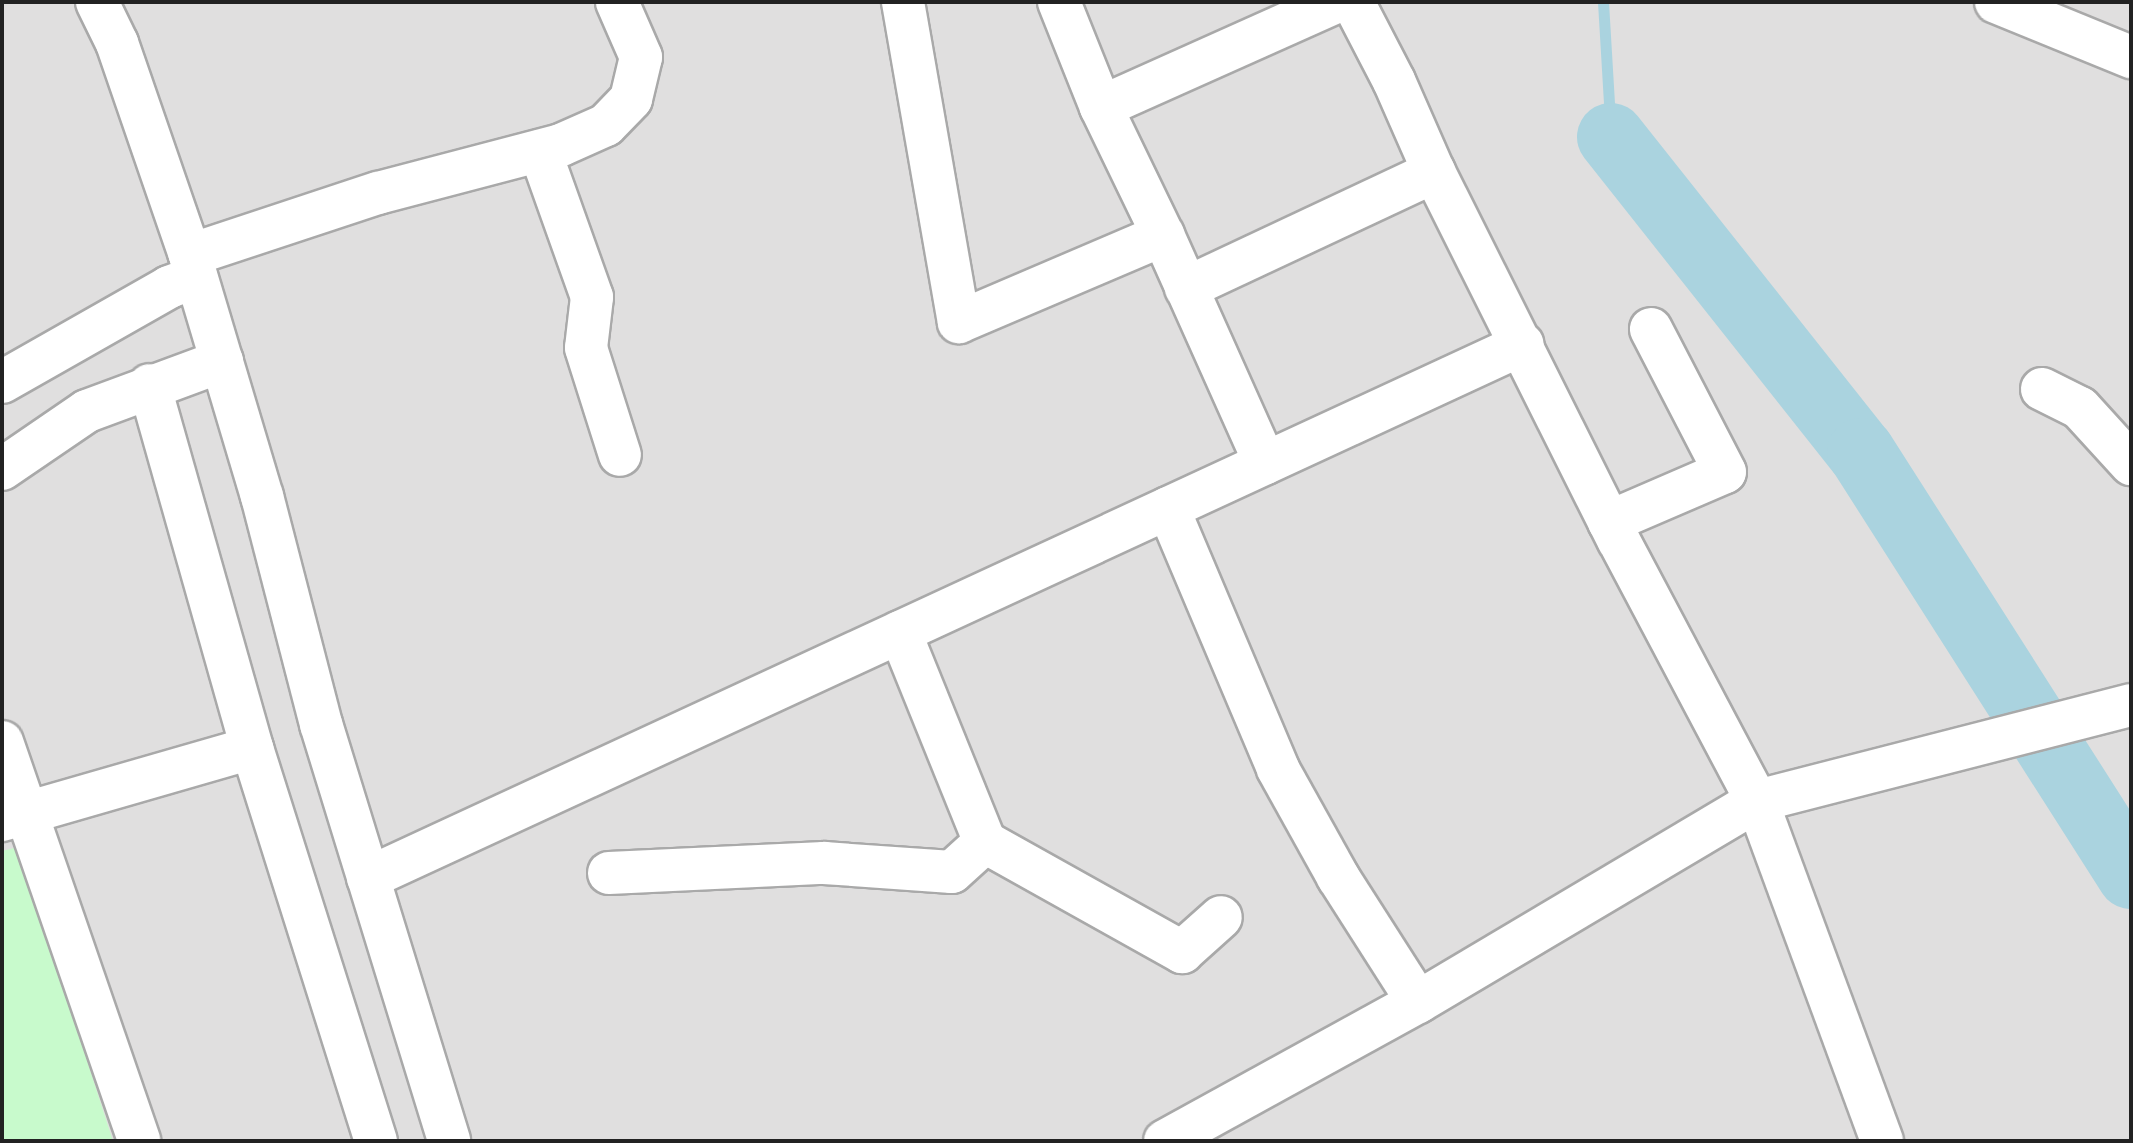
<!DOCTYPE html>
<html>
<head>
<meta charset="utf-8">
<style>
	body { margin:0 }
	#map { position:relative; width:2133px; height:1143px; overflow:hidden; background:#f2efe9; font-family:Rubik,sans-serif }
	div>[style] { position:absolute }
	.residential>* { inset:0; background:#e0dfdf }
	.park>* { inset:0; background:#c8facc }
	.stream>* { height:11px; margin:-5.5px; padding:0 5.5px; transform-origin:5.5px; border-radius:5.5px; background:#aad3df }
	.river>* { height:68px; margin:-34px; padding:0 34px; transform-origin:34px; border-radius:34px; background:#aad3df }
	.roads { filter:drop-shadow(2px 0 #a9a9a9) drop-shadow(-2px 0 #a9a9a9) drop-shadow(0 2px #a9a9a9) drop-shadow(0 -2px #a9a9a9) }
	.minor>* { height:42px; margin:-21px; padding:0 21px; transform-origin:21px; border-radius:21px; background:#fff }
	span { translate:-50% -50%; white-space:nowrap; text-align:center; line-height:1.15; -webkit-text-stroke:7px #fff; paint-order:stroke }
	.frame { position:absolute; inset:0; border:4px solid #222; pointer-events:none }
</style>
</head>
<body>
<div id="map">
	<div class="residential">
		<div style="clip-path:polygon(2px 2px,2131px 2px,2131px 1141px,2px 1141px)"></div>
	</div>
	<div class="park">
		<div style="clip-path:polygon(18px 847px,113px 1141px,2px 1141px,2px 851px)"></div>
	</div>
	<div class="stream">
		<div style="left:1603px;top:2px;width:135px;rotate:86.6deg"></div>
	</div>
	<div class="river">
		<div style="left:1611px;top:137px;width:402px;rotate:51.6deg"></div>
		<div style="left:1861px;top:452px;width:502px;rotate:57.45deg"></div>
	</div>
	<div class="roads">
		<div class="minor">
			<div style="left:97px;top:2px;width:46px;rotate:64deg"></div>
			<div style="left:117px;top:43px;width:224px;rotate:71deg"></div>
			<div style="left:190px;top:255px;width:252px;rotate:73.4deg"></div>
			<div style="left:262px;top:496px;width:236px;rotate:75.5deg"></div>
			<div style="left:321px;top:724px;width:436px;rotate:72.9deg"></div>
			<div style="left:903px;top:2px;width:325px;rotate:80.1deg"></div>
			<div style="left:959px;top:322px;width:222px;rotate:-23.1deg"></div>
			<div style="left:1059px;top:2px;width:113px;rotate:68.2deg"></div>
			<div style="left:1101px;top:107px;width:142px;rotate:64.2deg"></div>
			<div style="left:1163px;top:235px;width:250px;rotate:65.9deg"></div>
			<div style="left:1353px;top:2px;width:89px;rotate:62.6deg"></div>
			<div style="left:1394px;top:81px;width:99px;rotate:66.3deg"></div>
			<div style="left:1434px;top:172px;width:411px;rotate:63.4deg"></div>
			<div style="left:1618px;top:539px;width:297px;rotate:62.1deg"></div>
			<div style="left:1757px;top:801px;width:362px;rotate:69.8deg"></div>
			<div style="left:1996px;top:2px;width:146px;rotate:22.2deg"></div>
			<div style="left:1101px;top:107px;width:257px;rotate:-24.1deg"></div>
			<div style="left:540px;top:151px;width:155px;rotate:70.4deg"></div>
			<div style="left:592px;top:297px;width:51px;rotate:96.7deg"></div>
			<div style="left:586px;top:348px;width:112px;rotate:72.4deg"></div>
			<div style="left:190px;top:255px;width:198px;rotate:-18.3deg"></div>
			<div style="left:378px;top:193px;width:189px;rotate:-14.7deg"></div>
			<div style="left:561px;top:145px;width:49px;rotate:-24deg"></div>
			<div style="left:606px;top:125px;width:36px;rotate:-46deg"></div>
			<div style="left:631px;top:99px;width:43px;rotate:-76.6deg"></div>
			<div style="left:641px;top:57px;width:60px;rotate:-113.6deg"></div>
			<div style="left:1186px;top:288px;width:274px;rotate:-25.1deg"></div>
			<div style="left:2px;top:382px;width:192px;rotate:-29.6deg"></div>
			<div style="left:169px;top:287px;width:29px;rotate:-20deg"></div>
			<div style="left:2042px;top:389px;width:42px;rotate:26.6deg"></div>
			<div style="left:2080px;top:408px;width:76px;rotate:47.7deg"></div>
			<div style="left:2px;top:469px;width:103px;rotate:-34.3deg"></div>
			<div style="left:87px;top:411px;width:144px;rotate:-20.3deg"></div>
			<div style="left:1168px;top:508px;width:283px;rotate:67.1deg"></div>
			<div style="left:1278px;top:769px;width:124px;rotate:60.9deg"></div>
			<div style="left:1338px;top:877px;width:148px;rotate:57.4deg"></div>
			<div style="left:1609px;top:522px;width:126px;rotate:-23.3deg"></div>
			<div style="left:1725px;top:472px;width:161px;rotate:-117.4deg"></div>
			<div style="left:900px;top:632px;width:227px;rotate:68deg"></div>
			<div style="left:985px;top:842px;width:226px;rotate:29.2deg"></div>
			<div style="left:1182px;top:952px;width:52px;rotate:-41.9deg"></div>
			<div style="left:2px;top:742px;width:422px;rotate:71deg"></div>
			<div style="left:252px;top:748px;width:412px;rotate:72.5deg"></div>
			<div style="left:2px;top:820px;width:260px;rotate:-16.1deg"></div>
			<div style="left:252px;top:748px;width:377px;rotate:-105.8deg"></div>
			<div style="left:609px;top:873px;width:215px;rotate:-2.7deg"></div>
			<div style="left:824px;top:863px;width:128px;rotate:4deg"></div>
			<div style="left:952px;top:872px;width:45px;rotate:-42.3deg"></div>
			<div style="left:368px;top:878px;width:1272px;rotate:-24.81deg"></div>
			<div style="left:1165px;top:1141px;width:289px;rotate:-28.8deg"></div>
			<div style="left:1418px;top:1002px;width:394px;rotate:-30.7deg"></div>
			<div style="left:1757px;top:801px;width:386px;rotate:-14.4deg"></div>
		</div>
	</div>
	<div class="frame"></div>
</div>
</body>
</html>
